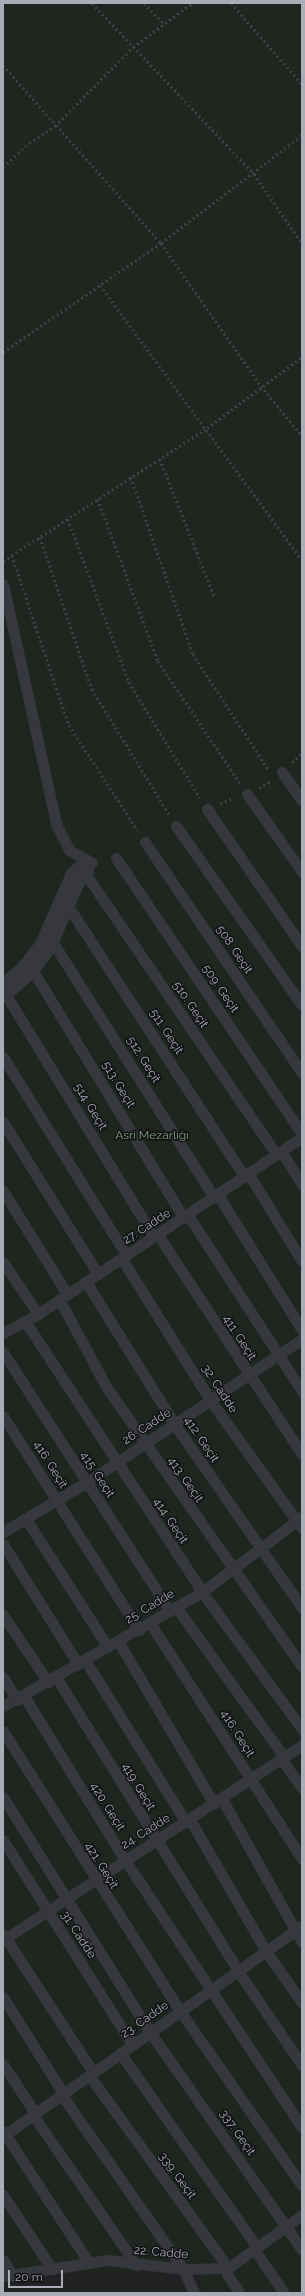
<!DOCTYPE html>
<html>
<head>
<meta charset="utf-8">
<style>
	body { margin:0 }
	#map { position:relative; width:305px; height:2296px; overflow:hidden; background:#161618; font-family:Raleway,sans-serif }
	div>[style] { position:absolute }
	.built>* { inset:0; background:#222225 }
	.green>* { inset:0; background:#1e261f }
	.path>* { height:2.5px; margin-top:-1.25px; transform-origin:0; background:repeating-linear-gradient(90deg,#3d3f44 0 2px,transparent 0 5px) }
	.service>* { height:11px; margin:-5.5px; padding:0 5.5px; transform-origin:5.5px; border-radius:5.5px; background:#37383d }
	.minor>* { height:22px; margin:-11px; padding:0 11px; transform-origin:11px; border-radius:11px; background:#37383d }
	span { translate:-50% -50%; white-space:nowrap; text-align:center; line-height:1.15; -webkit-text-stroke:3px #111113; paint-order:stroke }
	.street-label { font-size:12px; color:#a8adb8 }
	.park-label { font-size:12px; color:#7fa381 }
	.frame { position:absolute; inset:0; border:4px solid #a8adb8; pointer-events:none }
	.scale { position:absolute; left:8px; top:2270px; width:55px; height:18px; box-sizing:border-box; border:2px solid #a8adb8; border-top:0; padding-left:5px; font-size:12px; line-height:14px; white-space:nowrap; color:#a8adb8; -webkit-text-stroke:3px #111113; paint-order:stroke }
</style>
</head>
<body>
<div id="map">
	<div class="built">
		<div style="clip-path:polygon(194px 2269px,206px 2293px,3px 2293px,3px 2273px)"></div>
	</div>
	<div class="green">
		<div style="clip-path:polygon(3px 3px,302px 3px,302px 2293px,206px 2293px,194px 2269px,3px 2276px)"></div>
	</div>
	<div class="path">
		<div style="left:92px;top:3px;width:236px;rotate:46.5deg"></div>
		<div style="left:254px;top:174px;width:84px;rotate:55.2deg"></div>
		<div style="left:144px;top:3px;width:29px;rotate:46deg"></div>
		<div style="left:231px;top:3px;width:108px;rotate:48.8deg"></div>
		<div style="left:3px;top:65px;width:238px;rotate:48.4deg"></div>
		<div style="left:161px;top:243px;width:174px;rotate:55deg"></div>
		<div style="left:261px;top:386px;width:65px;rotate:50.6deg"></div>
		<div style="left:3px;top:167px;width:35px;rotate:-43deg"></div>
		<div style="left:29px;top:143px;width:31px;rotate:-33deg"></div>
		<div style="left:55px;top:126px;width:111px;rotate:-45.4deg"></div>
		<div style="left:133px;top:47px;width:74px;rotate:-36.7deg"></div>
		<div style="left:100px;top:285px;width:341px;rotate:53.7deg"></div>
		<div style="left:3px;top:352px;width:192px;rotate:-34.6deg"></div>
		<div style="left:161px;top:243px;width:178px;rotate:-37.5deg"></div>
		<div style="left:160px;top:459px;width:149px;rotate:68.4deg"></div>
		<div style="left:131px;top:477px;width:188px;rotate:70.7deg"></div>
		<div style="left:193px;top:654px;width:137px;rotate:56.9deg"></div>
		<div style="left:98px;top:499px;width:173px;rotate:69.7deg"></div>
		<div style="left:158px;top:661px;width:147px;rotate:56.1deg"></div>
		<div style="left:68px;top:519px;width:174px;rotate:69.5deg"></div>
		<div style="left:129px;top:682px;width:136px;rotate:58.5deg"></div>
		<div style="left:40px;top:537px;width:161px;rotate:71.1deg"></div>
		<div style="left:92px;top:689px;width:147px;rotate:58.4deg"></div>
		<div style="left:12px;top:555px;width:179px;rotate:71.5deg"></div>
		<div style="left:69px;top:725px;width:126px;rotate:56.9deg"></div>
		<div style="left:3px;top:561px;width:244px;rotate:-33.1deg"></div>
		<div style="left:207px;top:428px;width:119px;rotate:-36.8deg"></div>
		<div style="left:292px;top:762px;width:13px;rotate:-42deg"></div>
		<div style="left:259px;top:788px;width:13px;rotate:-32deg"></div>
		<div style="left:220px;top:803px;width:15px;rotate:-20deg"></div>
	</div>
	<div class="service">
		<div style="left:3px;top:584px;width:246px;rotate:77.5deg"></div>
		<div style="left:56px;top:824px;width:29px;rotate:63deg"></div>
		<div style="left:69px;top:850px;width:26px;rotate:29deg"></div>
		<div style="left:282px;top:772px;width:35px;rotate:55deg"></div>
		<div style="left:247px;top:794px;width:95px;rotate:54.8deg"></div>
		<div style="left:207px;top:809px;width:167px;rotate:55.3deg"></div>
		<div style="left:176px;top:826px;width:219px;rotate:54.9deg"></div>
		<div style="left:145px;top:842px;width:279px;rotate:55.8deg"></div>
		<div style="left:116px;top:858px;width:333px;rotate:56deg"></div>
		<div style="left:83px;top:870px;width:343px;rotate:55.8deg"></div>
		<div style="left:66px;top:903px;width:326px;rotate:56.9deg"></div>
		<div style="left:50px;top:938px;width:307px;rotate:57.7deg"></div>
		<div style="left:30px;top:966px;width:295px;rotate:58.6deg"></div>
		<div style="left:3px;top:990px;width:289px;rotate:58.6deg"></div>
		<div style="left:3px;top:1057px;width:234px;rotate:58.1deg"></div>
		<div style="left:3px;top:1122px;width:179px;rotate:58deg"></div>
		<div style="left:281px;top:1151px;width:40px;rotate:58deg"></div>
		<div style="left:248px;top:1173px;width:103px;rotate:58.5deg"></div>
		<div style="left:3px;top:1191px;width:121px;rotate:58.1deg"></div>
		<div style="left:218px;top:1195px;width:159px;rotate:58.1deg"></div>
		<div style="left:188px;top:1215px;width:210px;rotate:57.1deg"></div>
		<div style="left:158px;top:1235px;width:262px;rotate:56.7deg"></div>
		<div style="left:122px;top:1259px;width:166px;rotate:58deg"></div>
		<div style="left:210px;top:1400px;width:158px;rotate:54.3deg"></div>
		<div style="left:3px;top:1262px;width:63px;rotate:56.1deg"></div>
		<div style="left:86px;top:1282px;width:168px;rotate:58.1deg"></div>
		<div style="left:175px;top:1425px;width:223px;rotate:55.2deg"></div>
		<div style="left:59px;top:1299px;width:101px;rotate:61.7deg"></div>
		<div style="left:107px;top:1388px;width:340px;rotate:55deg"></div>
		<div style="left:25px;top:1321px;width:324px;rotate:56.8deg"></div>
		<div style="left:202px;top:1592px;width:170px;rotate:53.9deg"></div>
		<div style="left:3px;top:1333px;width:40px;rotate:-28deg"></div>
		<div style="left:38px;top:1314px;width:318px;rotate:-33.8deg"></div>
		<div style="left:3px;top:1352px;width:308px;rotate:57.2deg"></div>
		<div style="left:3px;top:1416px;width:254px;rotate:57.6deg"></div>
		<div style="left:26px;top:1519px;width:152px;rotate:57.4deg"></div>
		<div style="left:3px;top:1532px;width:98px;rotate:-30.8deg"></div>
		<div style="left:87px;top:1482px;width:258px;rotate:-33.6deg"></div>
		<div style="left:3px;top:1544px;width:142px;rotate:58deg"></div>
		<div style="left:176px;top:1607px;width:185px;rotate:54.2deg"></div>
		<div style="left:3px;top:1615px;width:81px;rotate:56.1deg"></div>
		<div style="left:150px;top:1623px;width:281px;rotate:57.2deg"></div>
		<div style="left:118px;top:1641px;width:189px;rotate:59.5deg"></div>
		<div style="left:85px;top:1660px;width:191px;rotate:58.1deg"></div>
		<div style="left:3px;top:1677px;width:27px;rotate:59deg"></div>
		<div style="left:56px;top:1677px;width:346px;rotate:58.2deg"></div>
		<div style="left:238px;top:1971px;width:114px;rotate:55.8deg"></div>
		<div style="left:24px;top:1696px;width:193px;rotate:58.4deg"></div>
		<div style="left:125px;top:1860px;width:320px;rotate:56.5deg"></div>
		<div style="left:3px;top:1706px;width:229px;rotate:-29.8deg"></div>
		<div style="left:202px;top:1592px;width:125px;rotate:-36.9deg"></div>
		<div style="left:3px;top:1731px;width:331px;rotate:57.7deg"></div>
		<div style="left:180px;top:2011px;width:213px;rotate:55.1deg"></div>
		<div style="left:281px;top:1759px;width:36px;rotate:54deg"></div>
		<div style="left:3px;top:1797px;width:277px;rotate:58deg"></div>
		<div style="left:150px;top:2032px;width:266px;rotate:55.1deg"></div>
		<div style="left:222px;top:1799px;width:164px;rotate:60.8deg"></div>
		<div style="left:190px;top:1820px;width:151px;rotate:59.9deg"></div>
		<div style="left:266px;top:1951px;width:63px;rotate:55.3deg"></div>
		<div style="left:3px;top:1840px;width:241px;rotate:57.7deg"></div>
		<div style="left:3px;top:1934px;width:165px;rotate:56.9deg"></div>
		<div style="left:3px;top:1940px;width:357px;rotate:-33.1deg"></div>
		<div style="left:3px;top:1997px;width:113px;rotate:58deg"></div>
		<div style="left:120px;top:2053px;width:237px;rotate:54.8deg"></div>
		<div style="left:3px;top:2064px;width:59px;rotate:56.9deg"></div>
		<div style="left:89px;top:2075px;width:238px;rotate:54.2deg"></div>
		<div style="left:228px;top:2268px;width:6px;rotate:99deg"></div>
		<div style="left:227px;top:2274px;width:23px;rotate:56deg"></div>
		<div style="left:61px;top:2094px;width:213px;rotate:55.1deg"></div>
		<div style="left:183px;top:2269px;width:26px;rotate:65deg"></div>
		<div style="left:33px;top:2115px;width:182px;rotate:55.5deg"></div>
		<div style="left:3px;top:2131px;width:158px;rotate:56.9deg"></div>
		<div style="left:3px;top:2136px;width:365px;rotate:-35.1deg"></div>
		<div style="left:3px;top:2195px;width:89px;rotate:56.5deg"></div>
		<div style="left:254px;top:2249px;width:53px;rotate:55.7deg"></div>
		<div style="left:3px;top:2260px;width:19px;rotate:58deg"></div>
		<div style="left:3px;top:2276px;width:106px;rotate:-8.7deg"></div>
		<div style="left:108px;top:2260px;width:76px;rotate:6.8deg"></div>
		<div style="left:183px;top:2269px;width:45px;rotate:-1.3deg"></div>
		<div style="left:228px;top:2268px;width:91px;rotate:-35.6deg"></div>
	</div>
	<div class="minor">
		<div style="left:3px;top:991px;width:33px;rotate:-41deg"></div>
		<div style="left:28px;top:969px;width:28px;rotate:-52deg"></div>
		<div style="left:45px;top:947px;width:77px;rotate:-66.1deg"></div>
		<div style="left:76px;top:877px;width:10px;rotate:-45deg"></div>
	</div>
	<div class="street-label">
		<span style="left:234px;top:950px;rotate:56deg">508. Geçit</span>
		<span style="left:220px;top:989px;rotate:56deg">509. Geçit</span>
		<span style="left:190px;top:1005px;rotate:56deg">510. Geçit</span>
		<span style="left:166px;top:1032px;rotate:57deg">511. Geçit</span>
		<span style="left:143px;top:1060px;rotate:58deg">512. Geçit</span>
		<span style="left:118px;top:1085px;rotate:59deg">513. Geçit</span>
		<span style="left:90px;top:1107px;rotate:59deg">514. Geçit</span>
		<span style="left:147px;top:1227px;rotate:-33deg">27. Cadde</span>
		<span style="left:239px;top:1338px;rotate:57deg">411. Geçit</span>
		<span style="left:219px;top:1389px;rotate:57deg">32. Cadde</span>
		<span style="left:147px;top:1427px;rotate:-33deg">26. Cadde</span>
		<span style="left:201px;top:1440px;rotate:56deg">412. Geçit</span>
		<span style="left:50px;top:1465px;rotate:58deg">416. Geçit</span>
		<span style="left:97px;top:1475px;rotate:57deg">415. Geçit</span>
		<span style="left:185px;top:1480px;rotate:55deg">413. Geçit</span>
		<span style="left:170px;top:1521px;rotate:56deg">414. Geçit</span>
		<span style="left:150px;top:1607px;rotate:-31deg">25. Cadde</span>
		<span style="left:237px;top:1734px;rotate:58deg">416. Geçit</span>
		<span style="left:138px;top:1787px;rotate:59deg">419. Geçit</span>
		<span style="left:107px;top:1807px;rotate:58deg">420. Geçit</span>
		<span style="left:146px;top:1832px;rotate:-32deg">24. Cadde</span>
		<span style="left:101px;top:1866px;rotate:58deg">421. Geçit</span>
		<span style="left:78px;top:1935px;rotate:57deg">31. Cadde</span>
		<span style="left:145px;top:2020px;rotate:-35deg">23. Cadde</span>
		<span style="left:237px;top:2133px;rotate:55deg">337. Geçit</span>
		<span style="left:177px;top:2176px;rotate:54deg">339. Geçit</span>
		<span style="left:161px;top:2253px;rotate:5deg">22. Cadde</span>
	</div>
	<div class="park-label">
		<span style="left:152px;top:1136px">Asri Mezarlığı</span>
	</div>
	<div class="frame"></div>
	<div class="scale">20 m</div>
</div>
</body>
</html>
